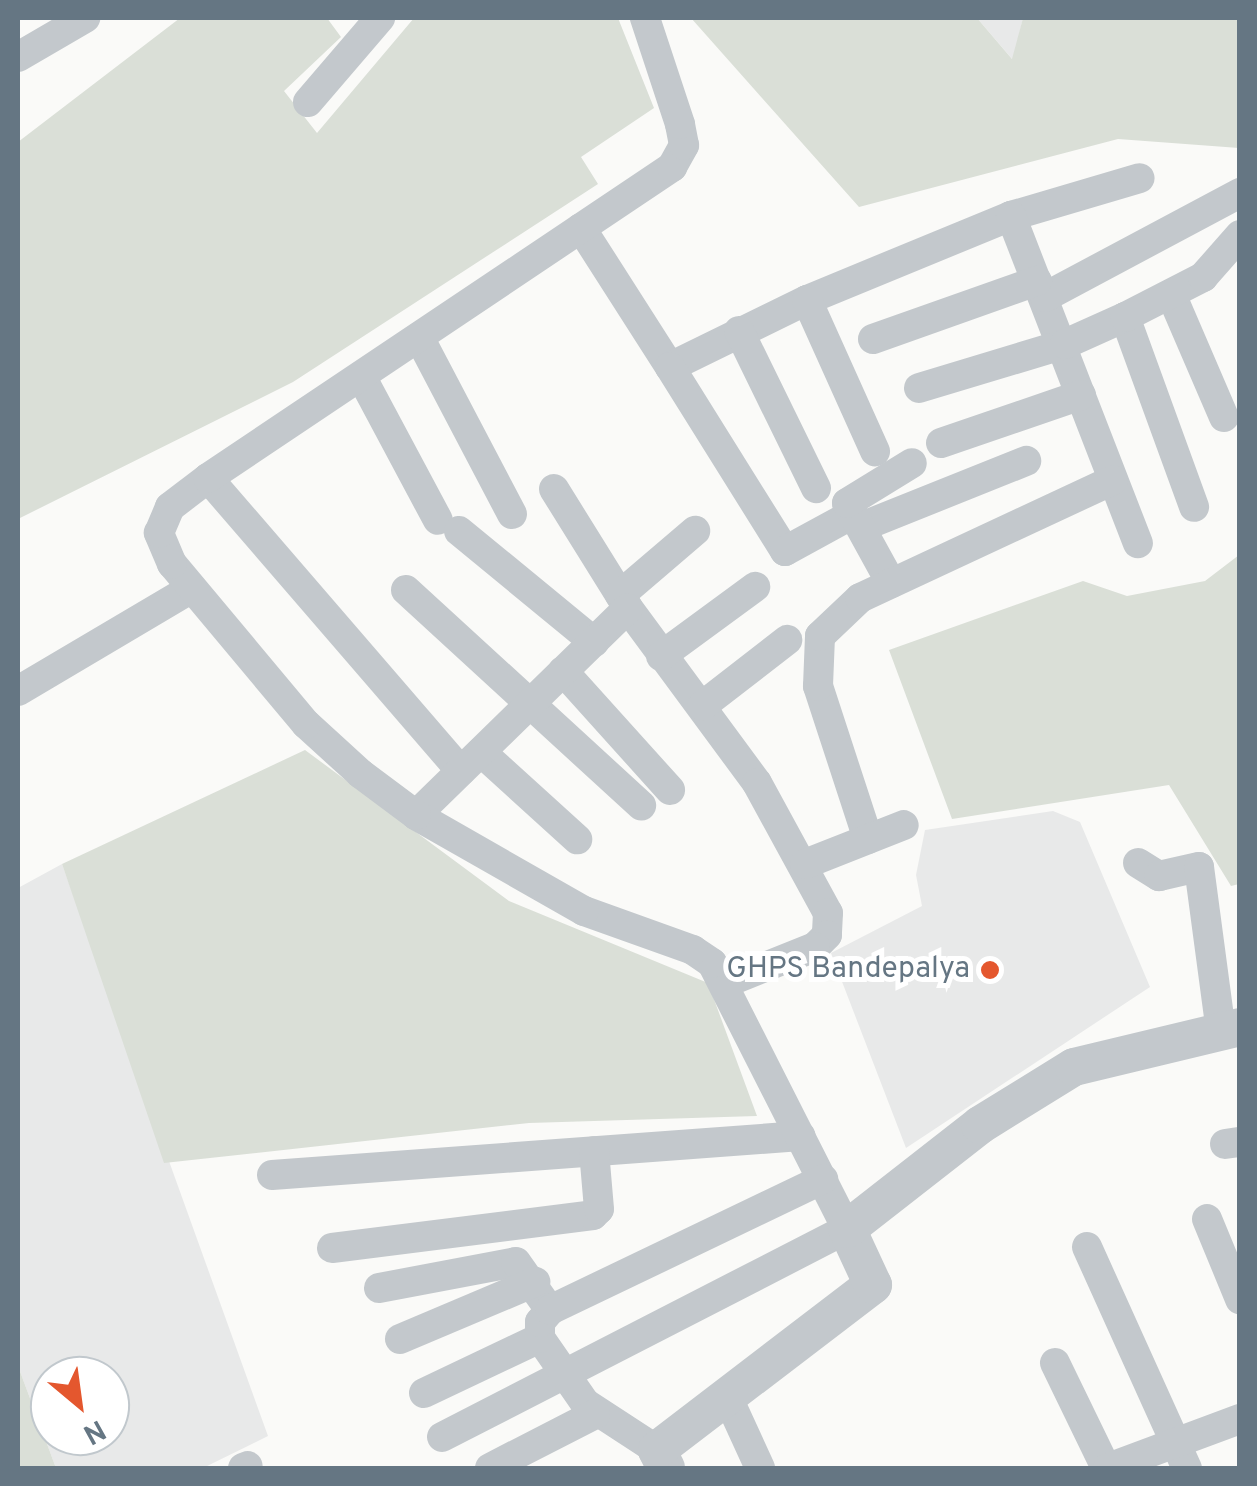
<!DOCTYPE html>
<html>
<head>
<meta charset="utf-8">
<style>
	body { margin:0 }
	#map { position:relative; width:1257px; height:1486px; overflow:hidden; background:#fafaf8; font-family:Overpass,sans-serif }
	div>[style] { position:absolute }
	.built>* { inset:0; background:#e8e9e9 }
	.green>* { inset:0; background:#dadfd7 }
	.minor>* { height:30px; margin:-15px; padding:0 15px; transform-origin:15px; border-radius:15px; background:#c3c8cc }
	.tertiary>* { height:38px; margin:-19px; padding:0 19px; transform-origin:19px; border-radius:19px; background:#c3c8cc }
	.dots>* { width:28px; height:28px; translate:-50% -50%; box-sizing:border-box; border:5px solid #fff; border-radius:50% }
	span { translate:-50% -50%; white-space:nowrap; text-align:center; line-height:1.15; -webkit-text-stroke:10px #fff; paint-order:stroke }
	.poi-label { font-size:30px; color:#657683 }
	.right { translate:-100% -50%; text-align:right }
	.frame { position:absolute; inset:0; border:20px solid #657683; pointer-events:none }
	.north { position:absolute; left:30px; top:1356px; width:100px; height:100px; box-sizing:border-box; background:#fff; border:2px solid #c1c8cd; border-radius:50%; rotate:151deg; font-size:28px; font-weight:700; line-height:40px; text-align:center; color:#657683 }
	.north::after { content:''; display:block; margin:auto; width:35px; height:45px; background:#e4572e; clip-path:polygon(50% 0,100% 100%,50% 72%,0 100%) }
</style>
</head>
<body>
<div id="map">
	<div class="built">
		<div style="clip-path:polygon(977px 18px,1023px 18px,1013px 60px)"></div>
		<div style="clip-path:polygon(1053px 811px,1080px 822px,1150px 987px,906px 1148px,831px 953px,922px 906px,916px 875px,925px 830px)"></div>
		<div style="clip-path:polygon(evenodd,62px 864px,268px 1436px,203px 1468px,56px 1468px,18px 1366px,18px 888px,62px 864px,50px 1376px,110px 1376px,110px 1436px,50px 1436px,50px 1376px)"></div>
	</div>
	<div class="green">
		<div style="clip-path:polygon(180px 18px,327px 18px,341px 37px,284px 91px,317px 133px,414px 18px,618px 18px,654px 108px,581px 157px,598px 184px,293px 382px,18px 519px,18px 142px)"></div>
		<div style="clip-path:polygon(691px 18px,977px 18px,1012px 59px,1023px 18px,1239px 18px,1239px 148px,1118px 139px,859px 207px)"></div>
		<div style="clip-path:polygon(1239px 555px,1239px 884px,1231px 886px,1169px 785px,952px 819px,889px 650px,1083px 581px,1127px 596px,1205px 581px)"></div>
		<div style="clip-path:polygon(305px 750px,509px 901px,708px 983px,757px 1116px,529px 1123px,164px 1163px,62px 864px)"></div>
		<div style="clip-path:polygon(18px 1366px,56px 1468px,18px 1468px)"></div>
	</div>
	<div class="minor">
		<div style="left:18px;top:57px;width:78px;rotate:-30.2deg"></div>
		<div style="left:308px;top:102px;width:111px;rotate:-49.4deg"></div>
		<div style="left:1011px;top:216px;width:134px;rotate:-16.4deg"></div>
		<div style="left:581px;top:228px;width:165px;rotate:57.4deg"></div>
		<div style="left:670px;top:367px;width:153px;rotate:-26.1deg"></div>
		<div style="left:807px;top:300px;width:221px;rotate:-22.4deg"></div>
		<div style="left:1011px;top:216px;width:351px;rotate:68.8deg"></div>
		<div style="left:1171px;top:294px;width:134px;rotate:66.7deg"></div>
		<div style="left:1045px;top:297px;width:221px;rotate:-28.1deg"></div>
		<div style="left:807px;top:300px;width:166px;rotate:65.8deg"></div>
		<div style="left:1125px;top:317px;width:202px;rotate:70deg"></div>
		<div style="left:739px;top:331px;width:175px;rotate:63.9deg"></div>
		<div style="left:419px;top:337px;width:200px;rotate:62.3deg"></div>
		<div style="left:873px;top:339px;width:174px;rotate:-19.5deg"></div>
		<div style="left:670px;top:367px;width:217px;rotate:58deg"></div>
		<div style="left:785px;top:551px;width:77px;rotate:-28.6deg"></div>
		<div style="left:361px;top:376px;width:163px;rotate:61.9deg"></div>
		<div style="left:919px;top:388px;width:152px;rotate:-16.8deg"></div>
		<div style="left:1065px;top:344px;width:66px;rotate:-24.2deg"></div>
		<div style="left:1125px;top:317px;width:88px;rotate:-27.1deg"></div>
		<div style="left:1203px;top:277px;width:56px;rotate:-48.6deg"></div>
		<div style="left:941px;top:443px;width:148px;rotate:-18.9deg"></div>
		<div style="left:208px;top:478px;width:387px;rotate:49.2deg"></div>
		<div style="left:554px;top:489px;width:140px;rotate:58.1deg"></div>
		<div style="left:628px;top:608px;width:217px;rotate:53.6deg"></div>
		<div style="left:757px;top:783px;width:148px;rotate:61.4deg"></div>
		<div style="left:828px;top:913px;width:22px;rotate:93deg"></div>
		<div style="left:827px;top:935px;width:17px;rotate:135deg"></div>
		<div style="left:815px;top:947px;width:97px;rotate:158.2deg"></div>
		<div style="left:861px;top:527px;width:178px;rotate:-21.8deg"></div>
		<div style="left:459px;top:531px;width:175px;rotate:39.4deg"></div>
		<div style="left:891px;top:583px;width:91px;rotate:-118.8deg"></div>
		<div style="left:847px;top:503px;width:76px;rotate:-31.6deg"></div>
		<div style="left:406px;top:590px;width:319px;rotate:42.5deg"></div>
		<div style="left:620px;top:595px;width:99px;rotate:-40.5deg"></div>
		<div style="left:661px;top:656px;width:117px;rotate:-36.3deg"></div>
		<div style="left:563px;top:671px;width:160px;rotate:48deg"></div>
		<div style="left:18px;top:691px;width:202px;rotate:-30.6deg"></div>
		<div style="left:702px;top:706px;width:108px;rotate:-37.8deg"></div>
		<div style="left:481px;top:752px;width:130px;rotate:42.2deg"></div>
		<div style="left:416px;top:815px;width:296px;rotate:-44.3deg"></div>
		<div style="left:868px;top:839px;width:161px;rotate:-108.1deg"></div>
		<div style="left:818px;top:686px;width:50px;rotate:-87.7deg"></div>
		<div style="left:820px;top:636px;width:55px;rotate:-43.5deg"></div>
		<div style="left:860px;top:598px;width:279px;rotate:-25deg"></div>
		<div style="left:1138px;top:863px;width:25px;rotate:32deg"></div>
		<div style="left:1159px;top:876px;width:41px;rotate:-12.7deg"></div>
		<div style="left:1199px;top:867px;width:166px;rotate:82.4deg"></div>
		<div style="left:805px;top:864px;width:106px;rotate:-21.5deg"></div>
		<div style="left:1225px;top:1144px;width:15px;rotate:-8deg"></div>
		<div style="left:272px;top:1175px;width:530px;rotate:-4.22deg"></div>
		<div style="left:1207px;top:1219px;width:87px;rotate:67.6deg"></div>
		<div style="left:1087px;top:1247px;width:243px;rotate:65.7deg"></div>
		<div style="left:332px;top:1248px;width:263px;rotate:-7.2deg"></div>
		<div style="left:593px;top:1215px;width:8px;rotate:-45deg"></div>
		<div style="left:599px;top:1209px;width:58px;rotate:-94.9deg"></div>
		<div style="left:379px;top:1288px;width:139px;rotate:-10.7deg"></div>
		<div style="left:516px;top:1262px;width:59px;rotate:54.7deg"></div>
		<div style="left:400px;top:1339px;width:147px;rotate:-22.9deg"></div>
		<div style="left:1055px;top:1363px;width:117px;rotate:64.1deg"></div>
		<div style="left:424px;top:1393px;width:128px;rotate:-25.4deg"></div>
		<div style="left:728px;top:1398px;width:77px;rotate:65.4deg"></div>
		<div style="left:442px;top:1437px;width:455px;rotate:-27.2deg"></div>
		<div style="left:847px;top:1229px;width:298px;rotate:-116.9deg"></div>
		<div style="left:712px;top:963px;width:23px;rotate:-146deg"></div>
		<div style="left:693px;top:950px;width:116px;rotate:-160.3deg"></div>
		<div style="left:584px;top:911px;width:193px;rotate:-150.3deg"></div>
		<div style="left:416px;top:815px;width:69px;rotate:-143.3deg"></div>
		<div style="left:361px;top:774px;width:74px;rotate:-137.7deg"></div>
		<div style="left:306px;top:724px;width:209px;rotate:-129.9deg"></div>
		<div style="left:172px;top:564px;width:34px;rotate:-113deg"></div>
		<div style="left:159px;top:533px;width:28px;rotate:-67deg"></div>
		<div style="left:170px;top:507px;width:48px;rotate:-37.3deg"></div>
		<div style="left:208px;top:478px;width:559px;rotate:-33.83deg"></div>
		<div style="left:672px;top:167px;width:25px;rotate:-61deg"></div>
		<div style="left:684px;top:145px;width:21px;rotate:-101deg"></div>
		<div style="left:680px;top:124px;width:112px;rotate:-108.3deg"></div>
		<div style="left:657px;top:1450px;width:86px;rotate:-146.9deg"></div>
		<div style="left:585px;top:1403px;width:79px;rotate:-124.7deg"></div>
		<div style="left:540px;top:1338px;width:16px;rotate:-90deg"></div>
		<div style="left:540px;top:1322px;width:16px;rotate:-50deg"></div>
		<div style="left:550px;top:1310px;width:303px;rotate:-25.6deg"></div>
		<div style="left:243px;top:1468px;width:5px;rotate:-22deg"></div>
		<div style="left:490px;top:1468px;width:118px;rotate:-27.2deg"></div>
		<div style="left:1108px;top:1468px;width:141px;rotate:-20.4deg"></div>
	</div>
	<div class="tertiary">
		<div style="left:666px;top:1468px;width:20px;rotate:-117deg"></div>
		<div style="left:657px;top:1450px;width:272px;rotate:-37.4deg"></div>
		<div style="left:873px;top:1285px;width:62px;rotate:-114.9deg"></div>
		<div style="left:847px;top:1229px;width:169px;rotate:-38deg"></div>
		<div style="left:980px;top:1125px;width:110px;rotate:-31.7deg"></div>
		<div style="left:1074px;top:1067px;width:171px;rotate:-13.5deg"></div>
	</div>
	<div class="dots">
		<div style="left:990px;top:970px;background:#e4572e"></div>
	</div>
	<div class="poi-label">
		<span class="right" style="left:970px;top:970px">GHPS Bandepalya</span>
	</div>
	<div class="frame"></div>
	<div class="north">N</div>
</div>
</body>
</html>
